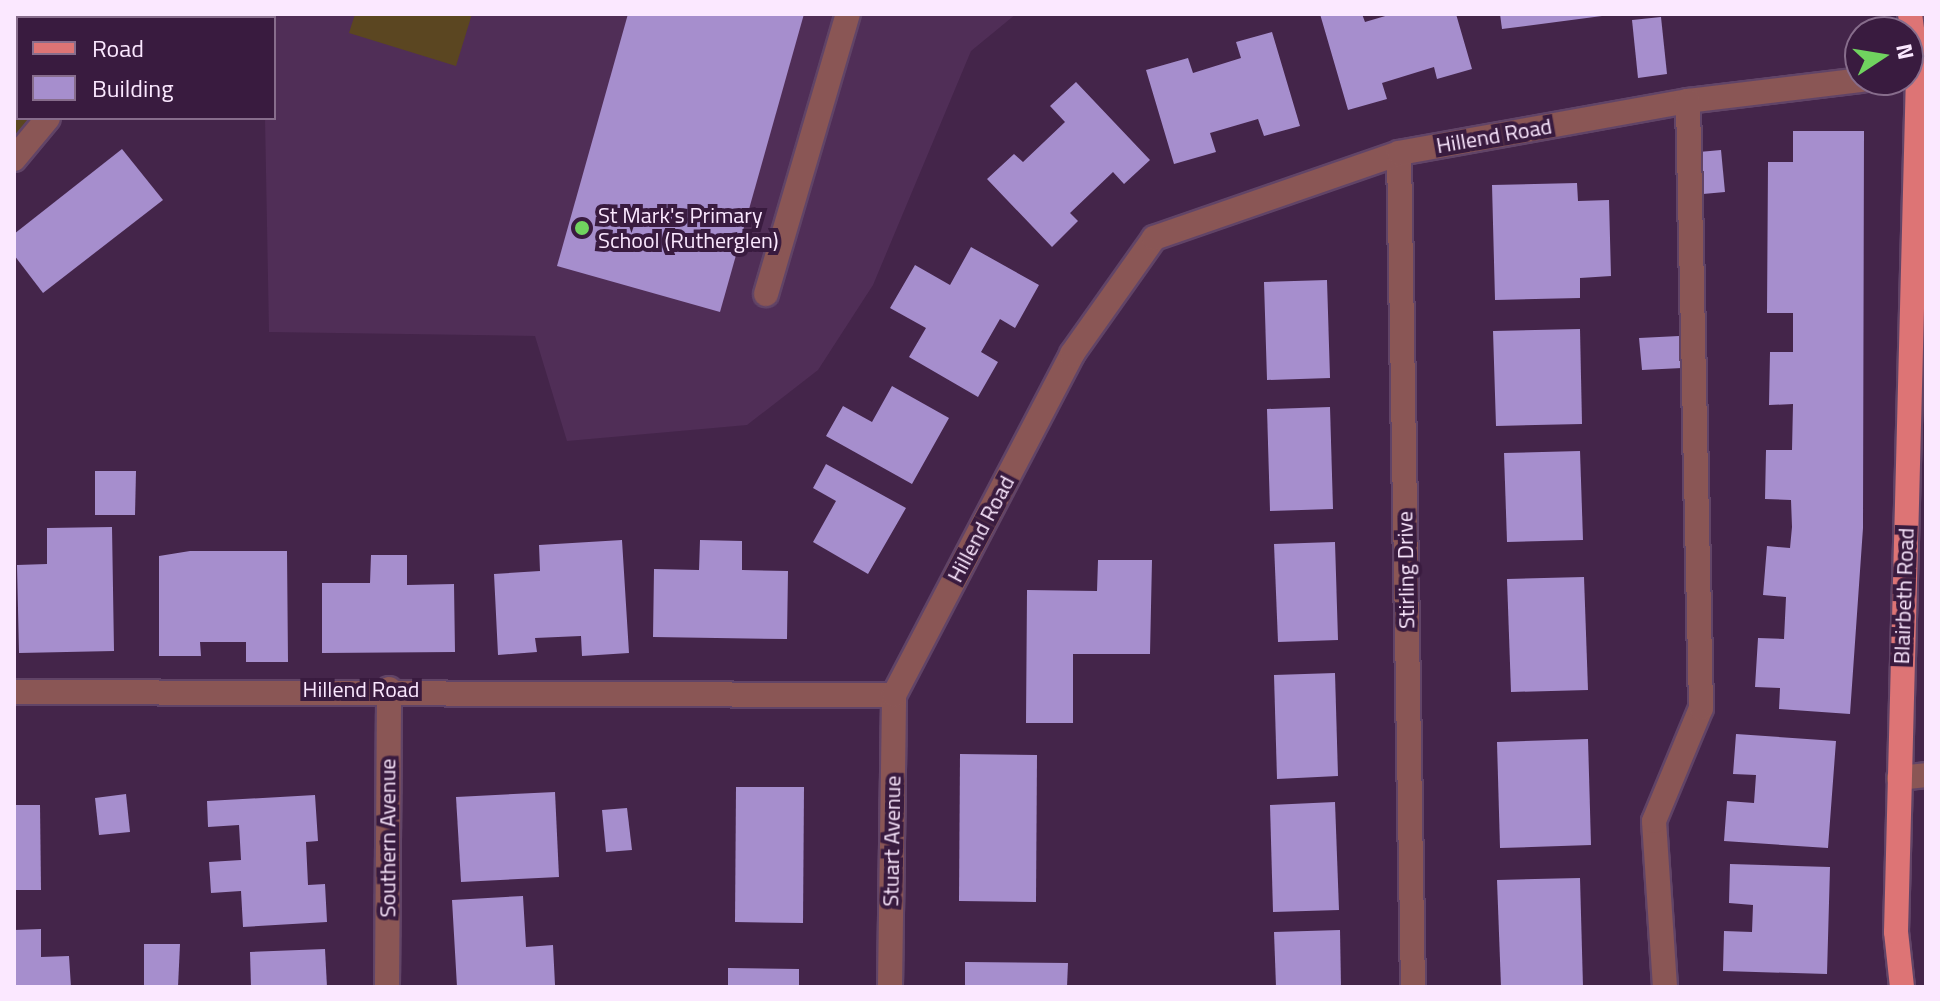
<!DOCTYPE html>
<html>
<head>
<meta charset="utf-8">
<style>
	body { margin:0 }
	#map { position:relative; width:1940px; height:1001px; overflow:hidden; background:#44254a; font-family:"Titillium Web",sans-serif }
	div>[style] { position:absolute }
	.built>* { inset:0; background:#502e57 }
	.green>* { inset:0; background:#5b4621 }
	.building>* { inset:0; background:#a68ecd }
	.roads { filter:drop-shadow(2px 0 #614467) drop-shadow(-2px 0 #614467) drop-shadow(0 2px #614467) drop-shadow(0 -2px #614467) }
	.minor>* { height:24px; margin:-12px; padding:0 12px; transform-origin:12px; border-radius:12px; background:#8a5655 }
	.major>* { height:24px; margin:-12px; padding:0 12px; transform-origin:12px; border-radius:12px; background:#dd7475 }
	.dots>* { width:22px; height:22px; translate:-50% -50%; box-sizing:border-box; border:4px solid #391b3f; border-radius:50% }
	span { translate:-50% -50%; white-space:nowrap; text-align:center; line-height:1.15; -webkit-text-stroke:8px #391b3f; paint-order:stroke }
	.street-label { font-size:22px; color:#fbe8ff }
	.poi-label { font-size:22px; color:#fbe8ff }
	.left { translate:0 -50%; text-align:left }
	.frame { position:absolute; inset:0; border:16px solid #fbe8ff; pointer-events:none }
	.legend { position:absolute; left:16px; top:16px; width:260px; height:104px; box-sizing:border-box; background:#391b3f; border:2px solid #876d8c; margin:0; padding:10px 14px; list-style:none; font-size:24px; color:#fbe8ff }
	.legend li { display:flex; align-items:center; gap:16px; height:40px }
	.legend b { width:40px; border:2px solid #876d8c }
	.north { position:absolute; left:1844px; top:16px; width:80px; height:80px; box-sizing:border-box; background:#391b3f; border:2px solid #876d8c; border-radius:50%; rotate:78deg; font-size:22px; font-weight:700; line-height:32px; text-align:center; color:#fbe8ff }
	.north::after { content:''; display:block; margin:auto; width:28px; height:36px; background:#70d35f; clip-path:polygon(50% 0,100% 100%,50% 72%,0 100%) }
</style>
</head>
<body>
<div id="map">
	<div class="built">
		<div style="clip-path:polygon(266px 14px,1016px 14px,971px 51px,873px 285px,818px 370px,747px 425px,567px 441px,535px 336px,269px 332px,265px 118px,274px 118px,274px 18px)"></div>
	</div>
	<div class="green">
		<div style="clip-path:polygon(14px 14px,41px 18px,18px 18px,18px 118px,33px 118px,14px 139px)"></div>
		<div style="clip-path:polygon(355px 14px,472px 14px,456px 66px,349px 33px)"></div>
	</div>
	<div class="building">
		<div style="clip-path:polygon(101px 14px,165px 14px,165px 18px,101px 18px)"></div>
		<div style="clip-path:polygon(628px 14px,804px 14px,720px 312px,557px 266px)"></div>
		<div style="clip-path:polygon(1320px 14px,1362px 14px,1365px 22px,1392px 14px,1456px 14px,1472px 69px,1437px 79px,1434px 67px,1382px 83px,1387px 99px,1348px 110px)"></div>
		<div style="clip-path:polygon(1500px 14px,1602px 14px,1602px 16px,1502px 29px)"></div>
		<div style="clip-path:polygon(1661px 17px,1667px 74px,1638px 78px,1632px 20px)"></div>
		<div style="clip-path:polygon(1272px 32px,1300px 126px,1264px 136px,1258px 119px,1210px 133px,1216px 152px,1174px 164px,1146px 70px,1188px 58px,1193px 73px,1241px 58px,1236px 42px)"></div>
		<div style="clip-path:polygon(1076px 82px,1150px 160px,1124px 184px,1113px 172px,1070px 213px,1078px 221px,1052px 247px,987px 179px,1014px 154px,1023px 162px,1065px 122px,1050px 106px)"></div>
		<div style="clip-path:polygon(1793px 131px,1864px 131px,1863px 528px,1850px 714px,1779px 709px,1780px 688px,1755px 687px,1758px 638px,1784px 639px,1786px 597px,1763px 595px,1767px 546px,1790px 548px,1792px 527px,1791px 500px,1765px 499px,1766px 450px,1792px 450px,1793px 404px,1769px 405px,1770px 352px,1793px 352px,1793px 313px,1767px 313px,1768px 162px,1793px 162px)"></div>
		<div style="clip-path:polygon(122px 149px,163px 200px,43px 293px,14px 255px,14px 234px)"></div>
		<div style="clip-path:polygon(1721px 150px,1725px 192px,1703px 194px,1699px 152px)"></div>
		<div style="clip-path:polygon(1577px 183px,1578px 201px,1609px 200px,1611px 276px,1580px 278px,1580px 298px,1495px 300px,1492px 185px)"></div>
		<div style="clip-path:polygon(971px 247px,1039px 285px,1015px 328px,1000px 319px,981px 352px,998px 362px,978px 397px,909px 357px,926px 328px,890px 308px,915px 265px,950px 285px)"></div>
		<div style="clip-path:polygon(1327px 280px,1330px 378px,1267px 380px,1264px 282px)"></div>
		<div style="clip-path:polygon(1580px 329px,1582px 424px,1496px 426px,1493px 331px)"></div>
		<div style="clip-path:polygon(1679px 336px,1682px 368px,1642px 370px,1639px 338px)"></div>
		<div style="clip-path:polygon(892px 386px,949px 418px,912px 484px,826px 436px,843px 406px,872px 422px)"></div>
		<div style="clip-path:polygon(1330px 407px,1333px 509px,1270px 511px,1267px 409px)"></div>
		<div style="clip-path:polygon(1580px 451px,1583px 540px,1507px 542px,1504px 453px)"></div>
		<div style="clip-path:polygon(826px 464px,906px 508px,868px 574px,813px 542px,836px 501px,813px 488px)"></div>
		<div style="clip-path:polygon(95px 471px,136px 471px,135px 515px,95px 515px)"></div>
		<div style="clip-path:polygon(112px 527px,114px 651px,19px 653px,17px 565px,47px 564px,47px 528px)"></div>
		<div style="clip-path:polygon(622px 540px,629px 653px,582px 656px,581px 636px,535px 638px,537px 652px,498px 655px,494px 574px,540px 571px,539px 545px)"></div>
		<div style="clip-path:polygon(700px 540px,742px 541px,742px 570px,788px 571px,787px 639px,653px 637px,654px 569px,699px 570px)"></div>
		<div style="clip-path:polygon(1335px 542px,1338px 640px,1278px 642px,1274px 544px)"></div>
		<div style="clip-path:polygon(190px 551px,287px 551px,288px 662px,246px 662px,246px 642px,200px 642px,201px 656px,159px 656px,159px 556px)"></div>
		<div style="clip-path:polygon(371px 555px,407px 555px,407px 585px,454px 584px,455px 652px,322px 653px,322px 583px,370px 583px)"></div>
		<div style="clip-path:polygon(1098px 560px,1152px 560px,1150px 654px,1073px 654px,1073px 723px,1026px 723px,1027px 590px,1097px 591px)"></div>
		<div style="clip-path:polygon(1584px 577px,1588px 690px,1511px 692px,1507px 579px)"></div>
		<div style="clip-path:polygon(1335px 673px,1338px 776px,1277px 779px,1274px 675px)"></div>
		<div style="clip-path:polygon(1736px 734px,1836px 741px,1828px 848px,1724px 841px,1727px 801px,1754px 803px,1756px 775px,1733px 774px)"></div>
		<div style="clip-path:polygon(1588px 739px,1591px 845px,1500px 848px,1497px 742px)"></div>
		<div style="clip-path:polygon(960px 754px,1037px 755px,1036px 902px,959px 901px)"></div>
		<div style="clip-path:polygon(736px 787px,804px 787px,803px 923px,735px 922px)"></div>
		<div style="clip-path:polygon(555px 792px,559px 877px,461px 882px,456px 797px)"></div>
		<div style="clip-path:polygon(126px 794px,130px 832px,99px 835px,95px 798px)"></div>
		<div style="clip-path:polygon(315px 795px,318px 841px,306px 842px,308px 885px,325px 884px,327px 922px,243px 927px,241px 891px,211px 893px,209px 862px,241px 860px,239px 825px,208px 827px,207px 801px)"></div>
		<div style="clip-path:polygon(1335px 802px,1339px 910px,1273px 912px,1270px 805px)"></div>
		<div style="clip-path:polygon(14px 805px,40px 805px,41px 890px,14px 890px)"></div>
		<div style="clip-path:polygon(627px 808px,632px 850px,606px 852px,602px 810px)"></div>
		<div style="clip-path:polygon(1730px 864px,1830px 867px,1827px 974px,1723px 971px,1724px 931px,1752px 932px,1753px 905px,1729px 903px)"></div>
		<div style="clip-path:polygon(1580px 878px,1583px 987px,1501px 987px,1497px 880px)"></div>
		<div style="clip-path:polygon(523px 896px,526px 947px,553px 945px,555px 985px,457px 987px,452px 900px)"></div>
		<div style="clip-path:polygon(41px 929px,41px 957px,69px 956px,71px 987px,14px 987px,14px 930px)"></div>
		<div style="clip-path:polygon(1340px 930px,1341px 987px,1276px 987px,1274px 932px)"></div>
		<div style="clip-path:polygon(144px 944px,180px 944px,178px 987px,144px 986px)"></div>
		<div style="clip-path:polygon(325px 949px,327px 987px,251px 987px,250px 952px)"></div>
		<div style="clip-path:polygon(965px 962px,1068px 963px,1067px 987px,965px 987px)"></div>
		<div style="clip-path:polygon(728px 968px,799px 969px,799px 987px,728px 987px)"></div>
	</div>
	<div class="roads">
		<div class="minor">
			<div style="left:58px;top:14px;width:4px;rotate:90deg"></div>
			<div style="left:1399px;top:153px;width:834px;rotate:89.04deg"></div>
			<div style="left:14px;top:159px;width:53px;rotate:-50.3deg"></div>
			<div style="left:766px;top:294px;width:292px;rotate:-73.7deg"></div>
			<div style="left:14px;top:692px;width:880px;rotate:0.2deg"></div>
			<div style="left:1899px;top:778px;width:27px;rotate:-6deg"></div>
			<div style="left:387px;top:987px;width:298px;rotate:-89.6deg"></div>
			<div style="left:890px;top:987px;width:292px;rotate:-89.2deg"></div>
			<div style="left:894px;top:695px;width:385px;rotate:-62.4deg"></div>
			<div style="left:1072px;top:354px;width:142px;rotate:-54.7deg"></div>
			<div style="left:1154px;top:238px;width:259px;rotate:-19.1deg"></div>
			<div style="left:1399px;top:153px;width:294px;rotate:-10.2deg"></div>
			<div style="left:1688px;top:101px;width:174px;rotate:-6.9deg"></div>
			<div style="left:1665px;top:987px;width:166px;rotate:-93.8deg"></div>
			<div style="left:1654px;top:821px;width:122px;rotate:-67.4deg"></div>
			<div style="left:1701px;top:708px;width:607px;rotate:-91.23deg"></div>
		</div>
		<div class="major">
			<div style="left:1902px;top:987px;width:55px;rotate:-96.2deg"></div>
			<div style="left:1896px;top:932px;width:859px;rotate:-88.53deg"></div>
			<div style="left:1918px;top:73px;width:60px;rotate:-97.7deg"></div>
		</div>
	</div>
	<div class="dots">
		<div style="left:582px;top:228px;background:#70d35f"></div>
	</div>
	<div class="street-label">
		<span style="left:1494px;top:136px;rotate:-10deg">Hillend Road</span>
		<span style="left:981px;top:529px;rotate:-62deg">Hillend Road</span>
		<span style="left:1406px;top:570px;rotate:-91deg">Stirling Drive</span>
		<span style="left:1904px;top:596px;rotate:-88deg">Blairbeth Road</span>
		<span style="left:361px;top:690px">Hillend Road</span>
		<span style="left:388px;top:838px;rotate:-90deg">Southern Avenue</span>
		<span style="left:892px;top:841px;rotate:-89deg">Stuart Avenue</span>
	</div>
	<div class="poi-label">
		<span class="left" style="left:598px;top:228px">St Mark's Primary<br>School (Rutherglen)</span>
	</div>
	<div class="frame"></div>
	<ul class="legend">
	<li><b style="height:10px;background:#dd7475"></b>Road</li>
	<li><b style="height:22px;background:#a68ecd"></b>Building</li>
	</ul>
	<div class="north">N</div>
</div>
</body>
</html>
